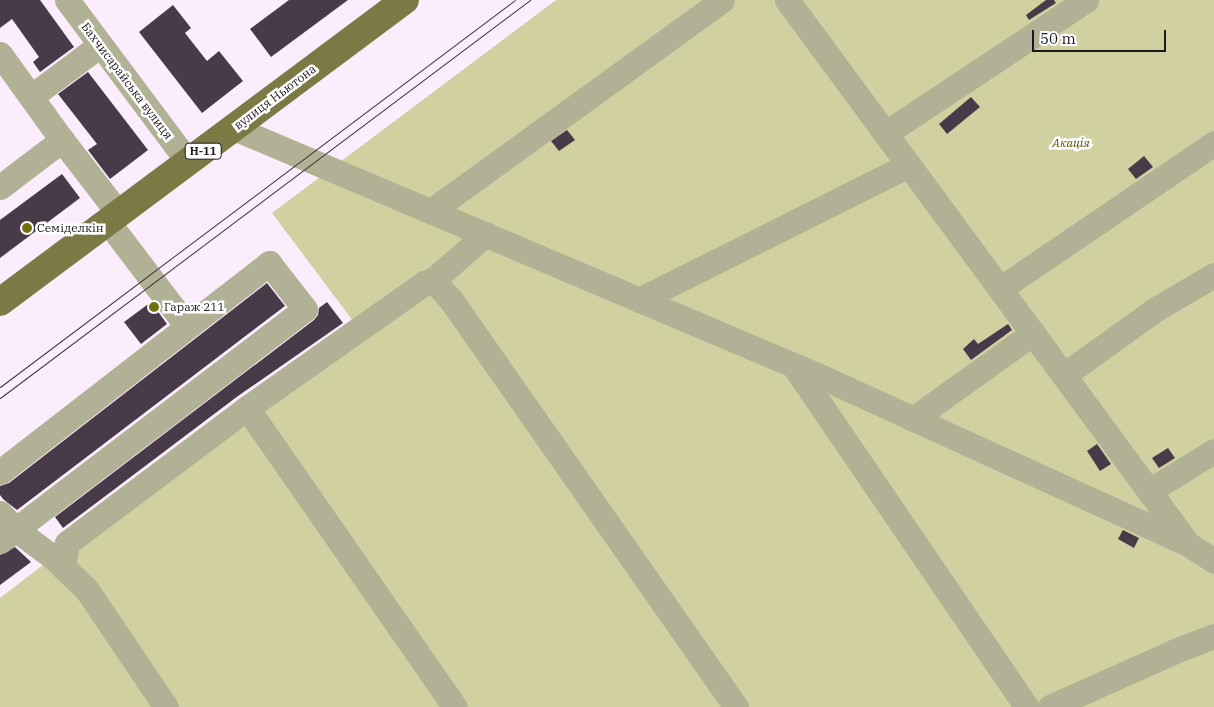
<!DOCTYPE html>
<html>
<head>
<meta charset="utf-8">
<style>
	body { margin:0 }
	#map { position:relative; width:1214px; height:707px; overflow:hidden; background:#fcedfd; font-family:"IBM Plex Serif",serif }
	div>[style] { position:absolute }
	.green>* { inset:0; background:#d0d0a1 }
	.building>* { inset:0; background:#493a4a }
	.minor>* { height:25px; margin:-12.5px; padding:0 12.5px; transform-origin:12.5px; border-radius:12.5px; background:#b1b195 }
	.major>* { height:28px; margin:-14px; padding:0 14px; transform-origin:14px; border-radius:14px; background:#7b7a45 }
	.tram>* { height:1px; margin:-0.5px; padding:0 0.5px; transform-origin:0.5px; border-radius:0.5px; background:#3c353d }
	.dots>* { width:14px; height:14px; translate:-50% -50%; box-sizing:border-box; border:2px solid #fff; border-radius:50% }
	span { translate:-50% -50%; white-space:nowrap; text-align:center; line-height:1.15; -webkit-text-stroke:5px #fff; paint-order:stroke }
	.shield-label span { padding:1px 4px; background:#fff; border:1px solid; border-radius:4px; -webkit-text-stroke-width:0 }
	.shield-label { font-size:11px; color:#1d171e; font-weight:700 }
	.street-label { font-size:12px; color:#1d171e }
	.park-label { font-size:12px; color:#555200; font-style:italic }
	.poi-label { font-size:12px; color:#1d171e }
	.left { translate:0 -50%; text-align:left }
	.scale { position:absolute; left:1032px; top:30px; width:134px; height:22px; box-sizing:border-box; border:2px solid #1d171e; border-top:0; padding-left:6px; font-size:15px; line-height:18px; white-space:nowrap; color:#1d171e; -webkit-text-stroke:4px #fff; paint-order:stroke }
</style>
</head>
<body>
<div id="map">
	<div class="green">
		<div style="clip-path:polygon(556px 0,1214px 0,1214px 707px,0 707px,0 598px,356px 325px,272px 213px)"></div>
	</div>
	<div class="building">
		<div style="clip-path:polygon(0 0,40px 0,74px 47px,40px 72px,33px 62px,39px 57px,12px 19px,0 28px)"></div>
		<div style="clip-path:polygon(289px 0,348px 0,271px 57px,250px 29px)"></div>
		<div style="clip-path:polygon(1046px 0,1054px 0,1056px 3px,1029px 20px,1026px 15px)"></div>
		<div style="clip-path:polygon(173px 5px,191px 28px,185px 33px,207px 61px,219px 51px,243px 81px,202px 113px,139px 32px)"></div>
		<div style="clip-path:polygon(88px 72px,148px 150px,110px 179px,88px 150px,97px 144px,58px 94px)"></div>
		<div style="clip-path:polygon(971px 97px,980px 107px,947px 134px,939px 124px)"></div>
		<div style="clip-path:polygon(567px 130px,575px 140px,559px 151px,551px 141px)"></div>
		<div style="clip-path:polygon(1144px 156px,1153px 167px,1136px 179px,1128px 169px)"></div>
		<div style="clip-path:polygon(62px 174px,80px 198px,0 258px,0 220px)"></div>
		<div style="clip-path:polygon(267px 283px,285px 306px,17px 510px,3px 499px,0 495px,0 486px,9px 483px)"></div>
		<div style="clip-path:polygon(151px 302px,167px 324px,141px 344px,124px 322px)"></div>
		<div style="clip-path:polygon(327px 302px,343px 323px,238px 396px,63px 528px,55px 517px,314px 320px,318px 315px,319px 308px)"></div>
		<div style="clip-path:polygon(1008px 324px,1012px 330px,971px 360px,963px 349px,974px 339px,978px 344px)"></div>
		<div style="clip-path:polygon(1097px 444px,1111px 464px,1100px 471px,1087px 451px)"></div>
		<div style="clip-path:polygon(1168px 448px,1175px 458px,1159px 468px,1152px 458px)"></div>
		<div style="clip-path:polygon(1123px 530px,1139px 538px,1134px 548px,1118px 539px)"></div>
		<div style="clip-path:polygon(15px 547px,31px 562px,0 585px,0 555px)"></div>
	</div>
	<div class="minor">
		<div style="left:67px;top:0;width:202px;rotate:53.2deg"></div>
		<div style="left:787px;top:0;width:676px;rotate:53.6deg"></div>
		<div style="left:1188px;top:544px;width:31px;rotate:33deg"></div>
		<div style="left:0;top:54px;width:106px;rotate:54.2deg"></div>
		<div style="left:62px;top:140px;width:93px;rotate:52.4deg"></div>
		<div style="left:32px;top:96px;width:85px;rotate:-36.9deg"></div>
		<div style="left:234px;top:128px;width:641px;rotate:22.96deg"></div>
		<div style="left:824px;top:378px;width:400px;rotate:24.5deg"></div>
		<div style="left:886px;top:133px;width:240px;rotate:-33.6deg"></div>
		<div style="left:0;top:187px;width:78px;rotate:-37.2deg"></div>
		<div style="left:431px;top:211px;width:359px;rotate:-35.9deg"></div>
		<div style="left:108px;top:222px;width:131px;rotate:52.8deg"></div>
		<div style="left:433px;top:280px;width:70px;rotate:-41deg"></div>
		<div style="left:1001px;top:288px;width:258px;rotate:-34.2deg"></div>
		<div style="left:639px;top:300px;width:302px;rotate:-26.6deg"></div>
		<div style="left:794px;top:366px;width:413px;rotate:55.7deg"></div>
		<div style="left:1064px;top:375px;width:113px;rotate:-35.7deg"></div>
		<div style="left:1156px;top:309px;width:67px;rotate:-30.4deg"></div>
		<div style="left:247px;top:408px;width:364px;rotate:55.2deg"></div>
		<div style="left:913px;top:419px;width:148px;rotate:-35.6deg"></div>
		<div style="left:0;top:472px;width:341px;rotate:-37.8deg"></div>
		<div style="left:269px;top:263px;width:58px;rotate:52deg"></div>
		<div style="left:305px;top:309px;width:383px;rotate:142.7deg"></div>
		<div style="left:1149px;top:491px;width:76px;rotate:-31.6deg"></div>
		<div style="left:0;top:513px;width:22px;rotate:47deg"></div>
		<div style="left:15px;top:529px;width:49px;rotate:36.6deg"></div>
		<div style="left:54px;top:558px;width:46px;rotate:44.1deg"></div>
		<div style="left:87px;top:590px;width:141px;rotate:56deg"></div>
		<div style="left:63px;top:567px;width:24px;rotate:-81deg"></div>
		<div style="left:67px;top:543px;width:225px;rotate:-36.9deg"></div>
		<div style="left:247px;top:408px;width:217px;rotate:-35.2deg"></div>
		<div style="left:424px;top:283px;width:9px;rotate:-18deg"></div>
		<div style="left:433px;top:280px;width:27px;rotate:48deg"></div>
		<div style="left:451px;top:300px;width:497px;rotate:55deg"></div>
		<div style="left:1050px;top:707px;width:137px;rotate:-24.1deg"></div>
		<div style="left:1175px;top:651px;width:42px;rotate:-21deg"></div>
	</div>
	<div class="major">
		<div style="left:0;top:302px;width:505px;rotate:-36.71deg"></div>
	</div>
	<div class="tram">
		<div style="left:0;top:387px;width:644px;rotate:-36.92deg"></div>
		<div style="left:0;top:398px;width:663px;rotate:-36.9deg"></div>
	</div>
	<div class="dots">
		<div style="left:27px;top:228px;background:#726f0f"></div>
		<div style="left:154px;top:307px;background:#726f0f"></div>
	</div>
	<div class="shield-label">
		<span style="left:203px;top:151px">Н-11</span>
	</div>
	<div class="street-label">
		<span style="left:127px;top:81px;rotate:53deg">Бахчисарайська вулиця</span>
		<span style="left:275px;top:97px;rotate:-37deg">вулиця Ньютона</span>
	</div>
	<div class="park-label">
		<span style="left:1071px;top:143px">Акація</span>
	</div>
	<div class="poi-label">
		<span class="left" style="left:37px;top:228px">Семіделкін</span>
		<span class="left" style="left:164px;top:307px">Гараж 211</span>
	</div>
	<div class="scale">50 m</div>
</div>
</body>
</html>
